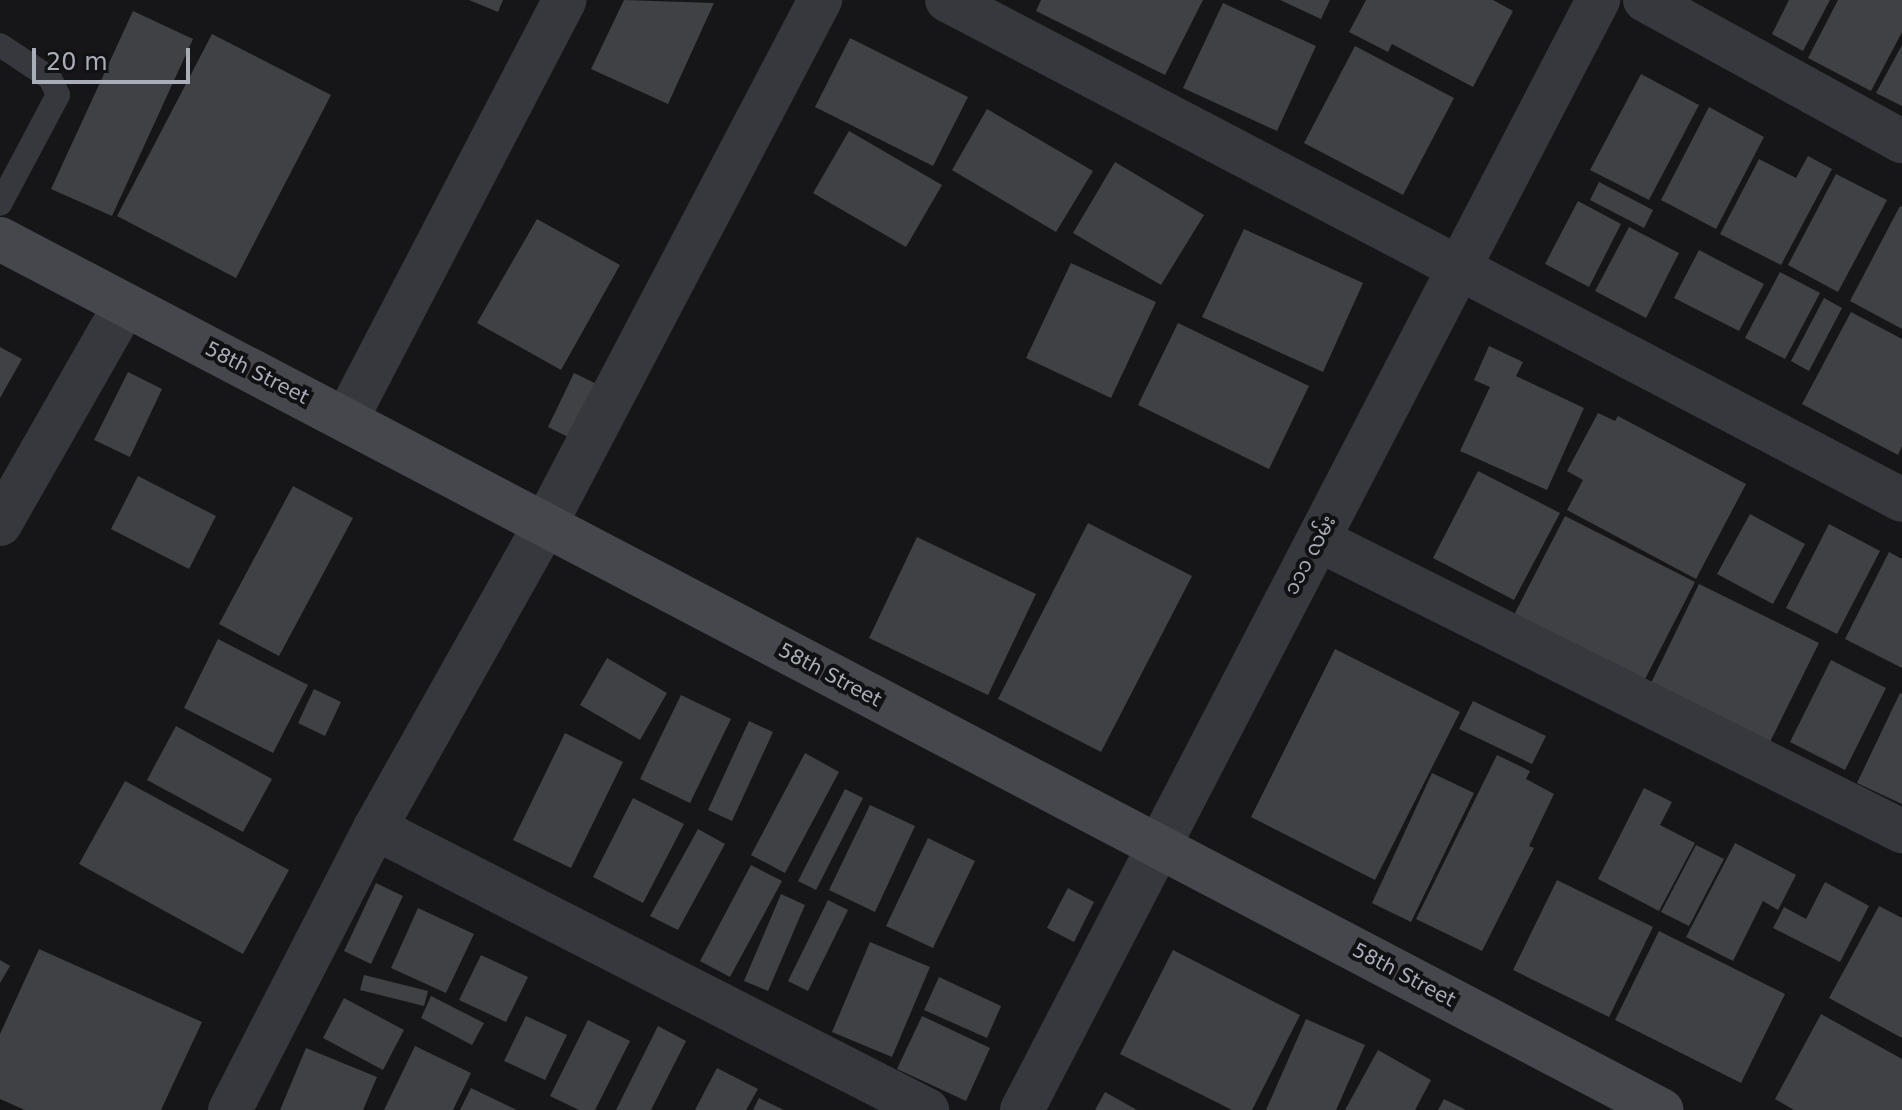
<!DOCTYPE html>
<html>
<head>
<meta charset="utf-8">
<style>
	body { margin:0 }
	#map { position:relative; width:1902px; height:1110px; overflow:hidden; background:#161618; font-family:"DejaVu Sans","Noto Sans Myanmar",sans-serif }
	div>[style] { position:absolute }
	.building>* { inset:0; background:#404145 }
	.service>* { height:24px; margin:-12px; padding:0 12px; transform-origin:12px; border-radius:12px; background:#37383d }
	.minor>* { height:44px; margin:-22px; padding:0 22px; transform-origin:22px; border-radius:22px; background:#37383d }
	.secondary>* { height:44px; margin:-22px; padding:0 22px; transform-origin:22px; border-radius:22px; background:#45474d }
	span { translate:-50% -50%; white-space:nowrap; text-align:center; line-height:1.15; -webkit-text-stroke:8px #111113; paint-order:stroke }
	.street-label { font-size:20px; color:#a8adb8 }
	.scale { position:absolute; left:32px; top:48px; width:158px; height:36px; box-sizing:border-box; border:4px solid #a8adb8; border-top:0; padding-left:10px; font-size:24px; line-height:28px; white-space:nowrap; color:#a8adb8; -webkit-text-stroke:6px #111113; paint-order:stroke }
</style>
</head>
<body>
<div id="map">
	<div class="building">
		<div style="clip-path:polygon(469px 0,503px 0,498px 12px)"></div>
		<div style="clip-path:polygon(624px 0,714px 3px,668px 104px,591px 69px)"></div>
		<div style="clip-path:polygon(1041px 0,1203px 0,1165px 75px,1036px 11px)"></div>
		<div style="clip-path:polygon(1280px 0,1330px 0,1321px 19px)"></div>
		<div style="clip-path:polygon(1366px 0,1493px 0,1513px 11px,1473px 87px,1392px 44px,1388px 52px,1349px 32px)"></div>
		<div style="clip-path:polygon(1789px 0,1830px 0,1803px 51px,1772px 34px)"></div>
		<div style="clip-path:polygon(1838px 0,1902px 0,1902px 32px,1871px 91px,1808px 58px)"></div>
		<div style="clip-path:polygon(1223px 3px,1316px 46px,1277px 131px,1183px 88px)"></div>
		<div style="clip-path:polygon(133px 11px,193px 39px,112px 216px,51px 189px)"></div>
		<div style="clip-path:polygon(212px 34px,331px 95px,236px 278px,117px 216px)"></div>
		<div style="clip-path:polygon(850px 38px,968px 97px,933px 166px,815px 107px)"></div>
		<div style="clip-path:polygon(1902px 45px,1902px 106px,1876px 93px)"></div>
		<div style="clip-path:polygon(1355px 46px,1454px 98px,1403px 195px,1304px 143px)"></div>
		<div style="clip-path:polygon(1641px 74px,1699px 105px,1649px 200px,1590px 170px)"></div>
		<div style="clip-path:polygon(1709px 107px,1764px 137px,1716px 229px,1661px 200px)"></div>
		<div style="clip-path:polygon(987px 109px,1093px 171px,1056px 232px,952px 170px)"></div>
		<div style="clip-path:polygon(849px 131px,942px 185px,906px 247px,813px 193px)"></div>
		<div style="clip-path:polygon(1808px 156px,1832px 169px,1781px 265px,1720px 234px,1759px 159px,1796px 178px)"></div>
		<div style="clip-path:polygon(1115px 162px,1204px 215px,1161px 285px,1073px 233px)"></div>
		<div style="clip-path:polygon(1836px 174px,1887px 200px,1838px 292px,1788px 265px)"></div>
		<div style="clip-path:polygon(1599px 182px,1653px 210px,1644px 228px,1590px 200px)"></div>
		<div style="clip-path:polygon(1578px 201px,1621px 224px,1589px 287px,1545px 264px)"></div>
		<div style="clip-path:polygon(1900px 206px,1902px 207px,1902px 329px,1850px 301px)"></div>
		<div style="clip-path:polygon(537px 219px,620px 265px,561px 370px,477px 323px)"></div>
		<div style="clip-path:polygon(1629px 227px,1679px 253px,1646px 318px,1595px 291px)"></div>
		<div style="clip-path:polygon(1244px 229px,1363px 283px,1323px 372px,1202px 317px)"></div>
		<div style="clip-path:polygon(1699px 250px,1764px 284px,1739px 331px,1674px 298px)"></div>
		<div style="clip-path:polygon(1071px 263px,1156px 302px,1111px 398px,1026px 358px)"></div>
		<div style="clip-path:polygon(1780px 272px,1820px 293px,1785px 359px,1745px 338px)"></div>
		<div style="clip-path:polygon(1824px 298px,1842px 308px,1809px 371px,1791px 361px)"></div>
		<div style="clip-path:polygon(1851px 312px,1902px 339px,1902px 446px,1898px 455px,1802px 404px)"></div>
		<div style="clip-path:polygon(1178px 323px,1309px 386px,1269px 469px,1138px 405px)"></div>
		<div style="clip-path:polygon(1489px 346px,1523px 362px,1516px 376px,1584px 408px,1547px 490px,1460px 451px,1490px 387px,1474px 380px)"></div>
		<div style="clip-path:polygon(0 347px,22px 359px,0 398px)"></div>
		<div style="clip-path:polygon(128px 372px,162px 389px,130px 457px,94px 440px)"></div>
		<div style="clip-path:polygon(574px 373px,605px 388px,578px 442px,548px 427px)"></div>
		<div style="clip-path:polygon(1598px 413px,1615px 421px,1618px 416px,1746px 484px,1696px 579px,1567px 510px,1583px 480px,1567px 471px)"></div>
		<div style="clip-path:polygon(1478px 471px,1560px 513px,1514px 600px,1433px 558px)"></div>
		<div style="clip-path:polygon(138px 476px,216px 516px,189px 569px,111px 529px)"></div>
		<div style="clip-path:polygon(293px 486px,353px 518px,279px 656px,219px 624px)"></div>
		<div style="clip-path:polygon(1750px 514px,1805px 544px,1773px 604px,1717px 574px)"></div>
		<div style="clip-path:polygon(1565px 516px,1695px 582px,1644px 681px,1514px 615px)"></div>
		<div style="clip-path:polygon(1088px 523px,1192px 576px,1101px 752px,998px 699px)"></div>
		<div style="clip-path:polygon(1829px 524px,1880px 551px,1837px 634px,1786px 608px)"></div>
		<div style="clip-path:polygon(917px 537px,1036px 594px,988px 695px,869px 638px)"></div>
		<div style="clip-path:polygon(1889px 552px,1902px 559px,1902px 668px,1845px 639px)"></div>
		<div style="clip-path:polygon(1699px 584px,1819px 643px,1769px 744px,1650px 685px)"></div>
		<div style="clip-path:polygon(218px 639px,308px 685px,273px 753px,184px 708px)"></div>
		<div style="clip-path:polygon(1335px 649px,1460px 712px,1375px 880px,1251px 817px)"></div>
		<div style="clip-path:polygon(607px 658px,667px 693px,640px 740px,580px 705px)"></div>
		<div style="clip-path:polygon(1831px 660px,1886px 688px,1845px 770px,1790px 742px)"></div>
		<div style="clip-path:polygon(314px 689px,341px 702px,325px 736px,298px 723px)"></div>
		<div style="clip-path:polygon(1900px 693px,1902px 694px,1902px 804px,1857px 783px)"></div>
		<div style="clip-path:polygon(681px 695px,731px 719px,690px 803px,640px 779px)"></div>
		<div style="clip-path:polygon(1473px 701px,1546px 736px,1532px 764px,1459px 729px)"></div>
		<div style="clip-path:polygon(749px 721px,773px 732px,732px 821px,708px 810px)"></div>
		<div style="clip-path:polygon(176px 726px,272px 779px,243px 832px,147px 780px)"></div>
		<div style="clip-path:polygon(565px 733px,623px 762px,571px 868px,513px 840px)"></div>
		<div style="clip-path:polygon(805px 753px,839px 772px,785px 873px,751px 855px)"></div>
		<div style="clip-path:polygon(1497px 755px,1530px 771px,1526px 779px,1554px 794px,1529px 846px,1534px 848px,1482px 951px,1416px 919px)"></div>
		<div style="clip-path:polygon(1432px 773px,1474px 793px,1411px 922px,1372px 903px)"></div>
		<div style="clip-path:polygon(125px 781px,289px 870px,243px 954px,79px 864px)"></div>
		<div style="clip-path:polygon(1644px 788px,1672px 802px,1660px 825px,1695px 843px,1659px 911px,1598px 879px)"></div>
		<div style="clip-path:polygon(845px 789px,863px 798px,816px 890px,798px 881px)"></div>
		<div style="clip-path:polygon(633px 798px,684px 824px,643px 903px,593px 877px)"></div>
		<div style="clip-path:polygon(870px 805px,915px 826px,875px 912px,829px 890px)"></div>
		<div style="clip-path:polygon(698px 829px,725px 844px,678px 930px,650px 916px)"></div>
		<div style="clip-path:polygon(928px 838px,975px 861px,933px 948px,886px 926px)"></div>
		<div style="clip-path:polygon(1735px 843px,1796px 875px,1778px 910px,1763px 901px,1733px 961px,1686px 937px)"></div>
		<div style="clip-path:polygon(1696px 845px,1724px 859px,1689px 926px,1661px 912px)"></div>
		<div style="clip-path:polygon(751px 865px,782px 881px,730px 977px,700px 961px)"></div>
		<div style="clip-path:polygon(1557px 880px,1653px 927px,1609px 1017px,1513px 970px)"></div>
		<div style="clip-path:polygon(1825px 882px,1869px 906px,1840px 962px,1773px 928px,1784px 907px,1806px 919px)"></div>
		<div style="clip-path:polygon(376px 883px,403px 896px,371px 964px,344px 951px)"></div>
		<div style="clip-path:polygon(1068px 888px,1094px 902px,1074px 942px,1047px 928px)"></div>
		<div style="clip-path:polygon(781px 894px,805px 905px,768px 991px,744px 981px)"></div>
		<div style="clip-path:polygon(828px 900px,848px 910px,808px 991px,788px 981px)"></div>
		<div style="clip-path:polygon(1879px 906px,1902px 918px,1902px 1038px,1829px 998px)"></div>
		<div style="clip-path:polygon(418px 908px,474px 934px,446px 993px,391px 968px)"></div>
		<div style="clip-path:polygon(1659px 931px,1785px 994px,1741px 1083px,1615px 1020px)"></div>
		<div style="clip-path:polygon(870px 942px,930px 967px,892px 1057px,832px 1032px)"></div>
		<div style="clip-path:polygon(39px 949px,202px 1022px,161px 1110px,25px 1110px,0 1099px,0 1034px)"></div>
		<div style="clip-path:polygon(1173px 950px,1300px 1015px,1252px 1110px,1232px 1110px,1120px 1054px)"></div>
		<div style="clip-path:polygon(481px 955px,528px 977px,506px 1022px,459px 1000px)"></div>
		<div style="clip-path:polygon(0 960px,10px 966px,0 983px)"></div>
		<div style="clip-path:polygon(364px 975px,428px 991px,424px 1006px,360px 990px)"></div>
		<div style="clip-path:polygon(939px 977px,1001px 1006px,987px 1038px,924px 1010px)"></div>
		<div style="clip-path:polygon(431px 996px,484px 1023px,472px 1045px,421px 1018px)"></div>
		<div style="clip-path:polygon(344px 998px,404px 1030px,383px 1070px,323px 1038px)"></div>
		<div style="clip-path:polygon(1821px 1014px,1902px 1059px,1902px 1110px,1794px 1110px,1775px 1099px)"></div>
		<div style="clip-path:polygon(526px 1016px,567px 1035px,545px 1080px,504px 1061px)"></div>
		<div style="clip-path:polygon(922px 1016px,990px 1048px,966px 1101px,897px 1069px)"></div>
		<div style="clip-path:polygon(1306px 1019px,1365px 1045px,1336px 1110px,1266px 1110px)"></div>
		<div style="clip-path:polygon(588px 1020px,630px 1041px,595px 1110px,579px 1110px,550px 1096px)"></div>
		<div style="clip-path:polygon(658px 1026px,686px 1041px,651px 1110px,616px 1110px)"></div>
		<div style="clip-path:polygon(415px 1046px,471px 1073px,453px 1110px,384px 1110px)"></div>
		<div style="clip-path:polygon(306px 1048px,377px 1077px,363px 1110px,280px 1110px)"></div>
		<div style="clip-path:polygon(1378px 1050px,1431px 1080px,1415px 1110px,1345px 1110px)"></div>
		<div style="clip-path:polygon(717px 1068px,758px 1089px,746px 1110px,695px 1110px)"></div>
		<div style="clip-path:polygon(471px 1088px,517px 1110px,460px 1110px)"></div>
		<div style="clip-path:polygon(1105px 1092px,1137px 1110px,1095px 1110px)"></div>
		<div style="clip-path:polygon(759px 1098px,784px 1110px,753px 1110px)"></div>
		<div style="clip-path:polygon(1444px 1099px,1466px 1110px,1438px 1110px)"></div>
	</div>
	<div class="service">
		<div style="left:0;top:45px;width:60px;rotate:33.4deg"></div>
		<div style="left:50px;top:78px;width:19px;rotate:65deg"></div>
		<div style="left:58px;top:95px;width:123px;rotate:118deg"></div>
	</div>
	<div class="minor">
		<div style="left:947px;top:0;width:1078px;rotate:27.63deg"></div>
		<div style="left:1645px;top:0;width:293px;rotate:28.8deg"></div>
		<div style="left:347px;top:418px;width:471px;rotate:-62.5deg"></div>
		<div style="left:0;top:524px;width:252px;rotate:-60.3deg"></div>
		<div style="left:1319px;top:540px;width:652px;rotate:26.53deg"></div>
		<div style="left:375px;top:828px;width:620px;rotate:27.06deg"></div>
		<div style="left:230px;top:1110px;width:317px;rotate:-62.8deg"></div>
		<div style="left:375px;top:828px;width:347px;rotate:-60.7deg"></div>
		<div style="left:545px;top:525px;width:593px;rotate:-62.35deg"></div>
		<div style="left:1022px;top:1110px;width:1251px;rotate:-62.57deg"></div>
	</div>
	<div class="secondary">
		<div style="left:0;top:239px;width:1876px;rotate:27.67deg"></div>
	</div>
	<div class="street-label">
		<span style="left:257px;top:373px;rotate:27deg">58th Street</span>
		<span style="left:1310px;top:555px;rotate:-62deg">၁၁၁ လမ်း</span>
		<span style="left:830px;top:675px;rotate:28deg">58th Street</span>
		<span style="left:1404px;top:975px;rotate:28deg">58th Street</span>
	</div>
	<div class="scale">20 m</div>
</div>
</body>
</html>
